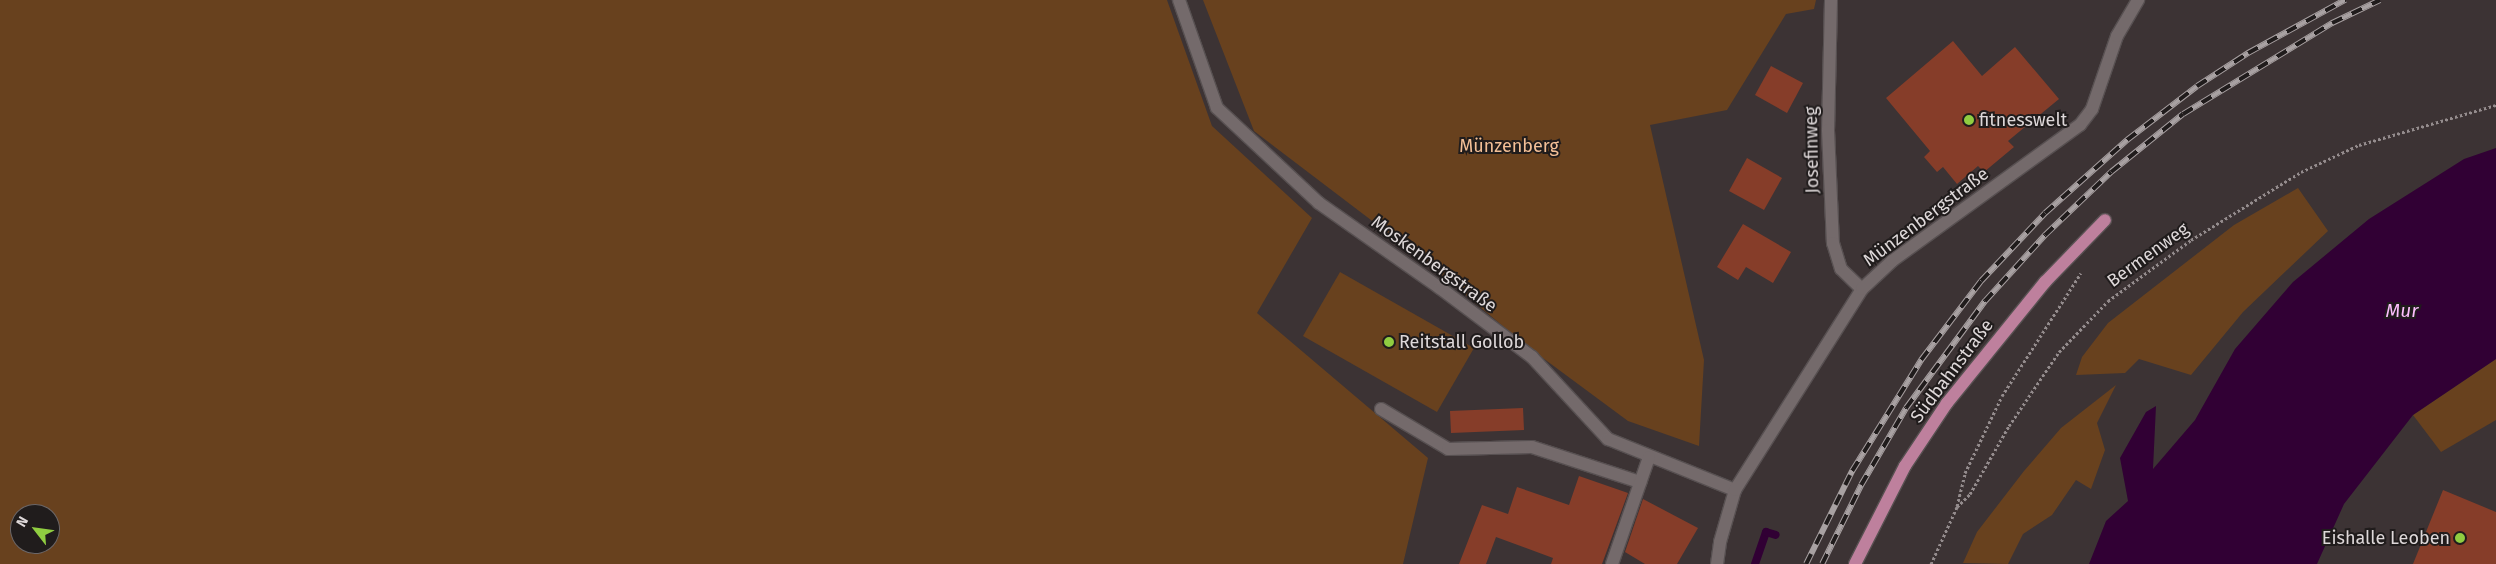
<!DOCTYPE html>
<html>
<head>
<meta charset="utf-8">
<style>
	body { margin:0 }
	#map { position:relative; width:2496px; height:564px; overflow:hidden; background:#3c3334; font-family:"Fira Sans",sans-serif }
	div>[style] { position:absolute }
	.green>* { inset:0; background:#68411e }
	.water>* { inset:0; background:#310034 }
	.stream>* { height:8px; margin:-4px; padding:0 4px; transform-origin:4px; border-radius:4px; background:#310034 }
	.building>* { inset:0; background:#863d29 }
	.path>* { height:3px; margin-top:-1.5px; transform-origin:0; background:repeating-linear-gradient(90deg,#948c8d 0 2.5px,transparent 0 5px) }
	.roads { filter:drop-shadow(1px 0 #575051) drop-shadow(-1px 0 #575051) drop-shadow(0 1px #575051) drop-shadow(0 -1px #575051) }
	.minor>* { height:12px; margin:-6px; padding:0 6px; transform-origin:6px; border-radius:6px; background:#746a6b }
	.major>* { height:12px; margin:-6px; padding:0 6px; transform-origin:6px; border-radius:6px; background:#be809d }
	.rail>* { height:5.5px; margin-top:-2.75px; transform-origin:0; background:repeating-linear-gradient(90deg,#201c1c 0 11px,#a8a1a2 0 22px); box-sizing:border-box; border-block:1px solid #a8a1a2 }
	.dots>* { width:14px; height:14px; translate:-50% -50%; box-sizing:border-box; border:2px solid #201c1c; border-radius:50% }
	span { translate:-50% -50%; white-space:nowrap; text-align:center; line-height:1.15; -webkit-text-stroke:4px #201c1c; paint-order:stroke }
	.poi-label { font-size:18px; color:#ded8d9 }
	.left { translate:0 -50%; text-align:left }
	.right { translate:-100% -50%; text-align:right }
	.park-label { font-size:18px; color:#f3bf96 }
	.street-label { font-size:18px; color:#ded8d9 }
	.water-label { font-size:19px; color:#fcbefd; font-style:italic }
	.north { position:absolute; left:10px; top:504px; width:50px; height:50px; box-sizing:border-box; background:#201c1c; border:1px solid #6c6768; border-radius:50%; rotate:300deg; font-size:14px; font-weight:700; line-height:20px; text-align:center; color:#ded8d9 }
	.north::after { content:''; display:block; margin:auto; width:18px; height:22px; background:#90cd41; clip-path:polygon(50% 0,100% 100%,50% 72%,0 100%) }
</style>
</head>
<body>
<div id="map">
	<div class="green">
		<div style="clip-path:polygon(evenodd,0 0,1167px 0,1212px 126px,1312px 218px,1257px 313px,1428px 458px,1403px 564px,0 564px,0 0,20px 514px,50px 514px,50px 544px,20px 544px,20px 514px)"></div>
		<div style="clip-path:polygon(1203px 0,1816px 0,1814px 9px,1786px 14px,1727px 110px,1650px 125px,1704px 360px,1699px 446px,1628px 421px,1528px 347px,1421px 258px,1254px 131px)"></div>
		<div style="clip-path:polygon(2298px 188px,2328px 231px,2243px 312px,2191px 375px,2139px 359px,2125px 373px,2076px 375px,2082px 357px,2108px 323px,2234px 225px)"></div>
		<div style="clip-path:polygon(1340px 272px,1474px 348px,1437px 412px,1303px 336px)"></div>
		<div style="clip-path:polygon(2496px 359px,2496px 420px,2441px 452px,2413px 415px)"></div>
		<div style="clip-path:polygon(2116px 385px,2097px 423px,2105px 450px,2091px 489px,2076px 480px,2052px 515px,2023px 534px,2008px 564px,1963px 563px,1977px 532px,2024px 471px,2061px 428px)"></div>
	</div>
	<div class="water">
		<div style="clip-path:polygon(2496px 148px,2496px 359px,2413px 415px,2344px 504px,2317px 564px,2089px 564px,2106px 521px,2128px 501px,2120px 458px,2146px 412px,2156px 406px,2153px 469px,2195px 420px,2235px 349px,2293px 282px,2369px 219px,2464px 159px)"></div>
	</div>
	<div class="stream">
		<div style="left:1755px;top:564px;width:34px;rotate:-71deg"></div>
		<div style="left:1766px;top:532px;width:10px;rotate:17deg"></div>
	</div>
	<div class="building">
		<div style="clip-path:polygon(1953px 41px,1982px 76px,2015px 47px,2059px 99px,2008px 141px,2014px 147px,1984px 172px,1978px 166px,1957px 184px,1943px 167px,1937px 172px,1924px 157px,1930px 151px,1886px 98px)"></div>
		<div style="clip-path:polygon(1771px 66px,1803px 83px,1787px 113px,1755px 95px)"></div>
		<div style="clip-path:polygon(1747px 158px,1782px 178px,1764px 210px,1729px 191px)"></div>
		<div style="clip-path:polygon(1743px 224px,1791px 252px,1773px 283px,1746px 267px,1738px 280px,1717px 267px)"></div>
		<div style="clip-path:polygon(1523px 408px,1524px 430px,1451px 433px,1450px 411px)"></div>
		<div style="clip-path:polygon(1579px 476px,1628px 493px,1602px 564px,1551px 564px,1553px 558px,1496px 537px,1486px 564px,1459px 564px,1482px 505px,1508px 514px,1517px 487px,1569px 505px)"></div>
		<div style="clip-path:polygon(2443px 490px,2496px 512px,2496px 564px,2413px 564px)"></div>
		<div style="clip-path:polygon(1643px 499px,1698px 528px,1677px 564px,1645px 564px,1625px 552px)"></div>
	</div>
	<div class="path">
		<div style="left:1957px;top:506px;width:34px;rotate:-76deg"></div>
		<div style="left:1965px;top:473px;width:85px;rotate:-64.3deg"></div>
		<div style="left:2002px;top:396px;width:146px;rotate:-57.3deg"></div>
		<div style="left:1931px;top:564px;width:63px;rotate:-65.5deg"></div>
		<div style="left:1957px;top:507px;width:18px;rotate:-45deg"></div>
		<div style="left:1970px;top:494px;width:78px;rotate:-60.2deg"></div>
		<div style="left:2009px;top:426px;width:89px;rotate:-56deg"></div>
		<div style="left:2059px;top:352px;width:71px;rotate:-46.1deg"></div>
		<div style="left:2108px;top:301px;width:103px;rotate:-36.3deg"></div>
		<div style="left:2191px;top:240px;width:129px;rotate:-31.7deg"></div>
		<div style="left:2301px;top:172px;width:64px;rotate:-25deg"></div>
		<div style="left:2359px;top:145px;width:143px;rotate:-16.3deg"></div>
	</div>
	<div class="roads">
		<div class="minor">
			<div style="left:1179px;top:0;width:114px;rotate:70.6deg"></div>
			<div style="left:1217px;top:108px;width:139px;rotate:43deg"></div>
			<div style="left:1319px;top:203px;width:148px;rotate:35.1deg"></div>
			<div style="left:1440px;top:288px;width:115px;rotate:36.9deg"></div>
			<div style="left:1532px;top:357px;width:112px;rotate:47.2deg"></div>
			<div style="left:1608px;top:439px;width:137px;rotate:21.9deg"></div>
			<div style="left:1831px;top:0;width:130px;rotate:91.3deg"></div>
			<div style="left:1828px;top:130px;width:113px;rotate:87.5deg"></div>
			<div style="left:1833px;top:243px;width:27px;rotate:73deg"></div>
			<div style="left:1841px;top:269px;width:29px;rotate:44deg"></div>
			<div style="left:1381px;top:409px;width:78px;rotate:30.8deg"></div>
			<div style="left:1448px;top:449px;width:84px;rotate:-1.4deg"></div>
			<div style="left:1532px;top:447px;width:114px;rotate:18deg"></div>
			<div style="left:1612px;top:564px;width:113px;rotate:-70.9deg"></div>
			<div style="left:1717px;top:564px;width:22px;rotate:-82deg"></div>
			<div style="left:1720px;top:542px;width:54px;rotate:-73.9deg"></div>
			<div style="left:1735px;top:490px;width:238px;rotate:-57.7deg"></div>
			<div style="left:1862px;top:289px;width:41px;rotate:-43deg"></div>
			<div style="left:1892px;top:261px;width:232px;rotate:-35.9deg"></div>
			<div style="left:2080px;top:125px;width:20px;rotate:-53deg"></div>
			<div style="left:2092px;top:109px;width:77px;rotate:-71.1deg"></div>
			<div style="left:2117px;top:36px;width:42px;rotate:-59.7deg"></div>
		</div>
		<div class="major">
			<div style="left:1855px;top:564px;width:110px;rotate:-63deg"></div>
			<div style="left:1905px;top:466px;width:76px;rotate:-56.3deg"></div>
			<div style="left:1947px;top:403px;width:156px;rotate:-51deg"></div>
			<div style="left:2045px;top:282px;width:86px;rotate:-45.9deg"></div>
		</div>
	</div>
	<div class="rail">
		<div style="left:1806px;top:564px;width:104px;rotate:-63.7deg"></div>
		<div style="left:1852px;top:471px;width:131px;rotate:-58.1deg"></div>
		<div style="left:1921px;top:360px;width:99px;rotate:-52.8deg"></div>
		<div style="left:1981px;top:281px;width:93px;rotate:-46.7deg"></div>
		<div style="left:2045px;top:213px;width:110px;rotate:-41.7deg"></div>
		<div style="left:2127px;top:140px;width:88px;rotate:-37.6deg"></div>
		<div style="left:2197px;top:86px;width:61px;rotate:-32.9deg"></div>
		<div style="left:2248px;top:53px;width:111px;rotate:-28.7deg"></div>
		<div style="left:1822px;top:564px;width:88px;rotate:-63.7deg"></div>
		<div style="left:1861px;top:485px;width:89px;rotate:-59.7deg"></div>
		<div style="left:1906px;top:408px;width:133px;rotate:-53.6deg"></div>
		<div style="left:1985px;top:301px;width:89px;rotate:-47.7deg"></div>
		<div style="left:2045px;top:235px;width:91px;rotate:-43.7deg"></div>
		<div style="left:2111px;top:172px;width:92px;rotate:-38.9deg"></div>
		<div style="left:2183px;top:114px;width:175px;rotate:-31.4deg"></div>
		<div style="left:2332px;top:23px;width:53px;rotate:-25.6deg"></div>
	</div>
	<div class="dots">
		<div style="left:1969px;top:120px;background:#90cd41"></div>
		<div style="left:1389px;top:342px;background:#90cd41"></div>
		<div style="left:2460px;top:538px;background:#90cd41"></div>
	</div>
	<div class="poi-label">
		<span class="left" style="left:1979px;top:120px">fitnesswelt</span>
		<span class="left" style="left:1399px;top:342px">Reitstall Gollob</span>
		<span class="right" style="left:2450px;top:538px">Eishalle Leoben</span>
	</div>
	<div class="park-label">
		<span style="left:1509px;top:146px">Münzenberg</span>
	</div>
	<div class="street-label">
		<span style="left:1812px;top:150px;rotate:-91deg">Josefinweg</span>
		<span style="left:1926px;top:217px;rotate:-37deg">Münzenbergstraße</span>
		<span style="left:2148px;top:255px;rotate:-36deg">Bermenweg</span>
		<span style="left:1434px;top:264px;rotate:36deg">Moskenbergstraße</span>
		<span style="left:1952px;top:371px;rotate:-53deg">Südbahnstraße</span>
	</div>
	<div class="water-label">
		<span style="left:2402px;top:311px">Mur</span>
	</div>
	<div class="north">N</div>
</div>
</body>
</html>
